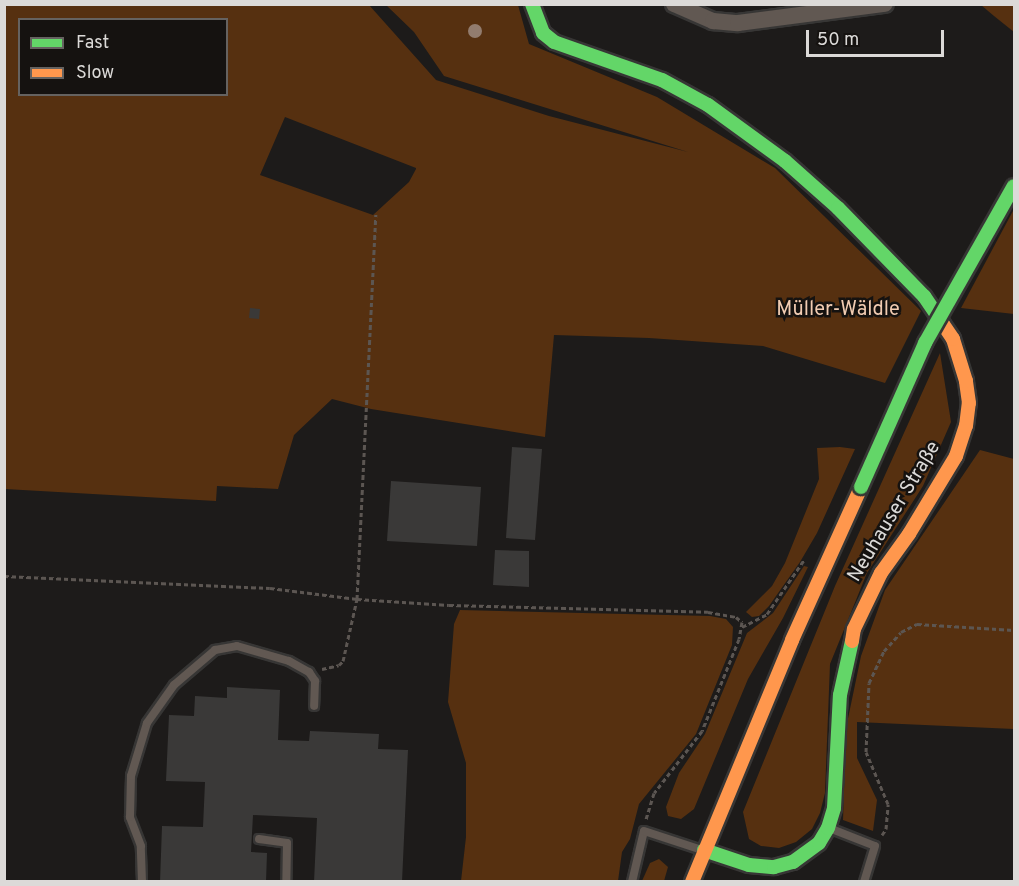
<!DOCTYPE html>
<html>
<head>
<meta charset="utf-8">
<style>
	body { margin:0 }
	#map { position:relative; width:1019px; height:886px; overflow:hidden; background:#1d1b1a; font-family:Overpass,sans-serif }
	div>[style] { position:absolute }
	.green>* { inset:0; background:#563010 }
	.building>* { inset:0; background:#3a3938 }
	.path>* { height:3px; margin-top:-1.5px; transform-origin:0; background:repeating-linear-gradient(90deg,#5c5652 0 4.5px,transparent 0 7.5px) }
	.roads { filter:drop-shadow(2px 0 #373635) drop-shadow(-2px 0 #373635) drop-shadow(0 2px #373635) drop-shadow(0 -2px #373635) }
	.lane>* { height:8px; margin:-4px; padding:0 4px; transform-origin:4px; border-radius:4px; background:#615852 }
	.street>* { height:16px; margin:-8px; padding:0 8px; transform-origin:8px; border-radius:8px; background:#615852 }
	.fast>* { height:14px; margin:-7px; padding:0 7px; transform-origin:7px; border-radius:7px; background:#63d668 }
	.slow>* { height:14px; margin:-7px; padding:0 7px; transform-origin:7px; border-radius:7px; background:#ff974d }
	.bridges { filter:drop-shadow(2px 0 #373635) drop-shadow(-2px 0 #373635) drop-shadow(0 2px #373635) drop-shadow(0 -2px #373635) }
	.fast-bridge>* { height:14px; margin:-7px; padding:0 7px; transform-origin:7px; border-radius:7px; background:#63d668 }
	.trees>* { width:14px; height:14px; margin:-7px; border-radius:50%; background:#927c6e }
	span { translate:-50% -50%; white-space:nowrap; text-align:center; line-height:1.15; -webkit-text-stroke:5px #151210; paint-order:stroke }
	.park-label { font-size:20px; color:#f2ccb2 }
	.street-label { font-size:20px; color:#dcdad8 }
	.frame { position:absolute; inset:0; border:6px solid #dcdad8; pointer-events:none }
	.legend { position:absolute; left:18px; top:18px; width:210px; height:78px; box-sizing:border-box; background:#151210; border:2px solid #656260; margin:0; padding:8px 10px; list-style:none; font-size:18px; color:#dcdad8 }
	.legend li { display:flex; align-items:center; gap:12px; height:30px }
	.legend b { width:30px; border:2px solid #656260 }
	.scale { position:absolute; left:806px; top:30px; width:138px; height:27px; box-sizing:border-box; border:3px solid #dcdad8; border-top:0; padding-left:8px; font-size:18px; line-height:21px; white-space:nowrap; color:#dcdad8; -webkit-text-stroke:4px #151210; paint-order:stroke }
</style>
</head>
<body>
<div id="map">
	<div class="green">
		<div style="clip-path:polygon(evenodd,5px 5px,369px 5px,436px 80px,549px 116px,688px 152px,444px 76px,414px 32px,386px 5px,518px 5px,529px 44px,657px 97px,775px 168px,921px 311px,885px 383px,763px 346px,649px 338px,554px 335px,545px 437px,371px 409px,332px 399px,294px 435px,278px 489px,217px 486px,216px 501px,5px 489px,5px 5px,20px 20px,226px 20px,226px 94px,20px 94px,20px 20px,5px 5px,285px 117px,416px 168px,416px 169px,409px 182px,373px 215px,260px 175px,285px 117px)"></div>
		<div style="clip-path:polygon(981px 5px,1014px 5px,1014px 32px,994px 16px)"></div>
		<div style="clip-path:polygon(1014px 209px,1014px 314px,961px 308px)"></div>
		<div style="clip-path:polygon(940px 353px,951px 422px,923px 486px,867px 573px,830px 664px,825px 793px,820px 813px,812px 829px,796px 842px,779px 848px,761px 846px,749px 839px,743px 812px,835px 586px)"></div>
		<div style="clip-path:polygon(840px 447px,855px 449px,817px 533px,800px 562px,769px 606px,759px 616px,752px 617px,746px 612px,772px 586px,785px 563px,819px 479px,817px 448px)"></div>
		<div style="clip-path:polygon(980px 450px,1014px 459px,1014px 729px,857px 722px,857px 758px,877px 800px,873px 831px,843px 820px,846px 728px,861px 656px,885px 590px)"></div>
		<div style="clip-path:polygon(804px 566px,808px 567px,783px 618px,748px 679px,694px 809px,681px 819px,668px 816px,666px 807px,679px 773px,705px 734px,747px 633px,773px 613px)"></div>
		<div style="clip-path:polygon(460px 610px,710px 616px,726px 619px,733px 627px,732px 645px,696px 734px,639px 804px,630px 839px,622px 852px,618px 881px,461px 881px,466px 837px,466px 763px,448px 702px,454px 624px)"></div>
		<div style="clip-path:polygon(659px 859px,668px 867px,664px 881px,642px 881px,650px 863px)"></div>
	</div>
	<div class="building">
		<div style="clip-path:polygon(250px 308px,260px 309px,259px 319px,249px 318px)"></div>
		<div style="clip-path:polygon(512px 447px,542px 449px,535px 540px,506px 538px)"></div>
		<div style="clip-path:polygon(391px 481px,481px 487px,477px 546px,387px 541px)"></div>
		<div style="clip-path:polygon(495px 550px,529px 551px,529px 587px,493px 585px)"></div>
		<div style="clip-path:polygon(227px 687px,280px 690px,278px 740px,309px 741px,310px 731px,379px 734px,378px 749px,408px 750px,402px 882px,314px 882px,317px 818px,253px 815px,251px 852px,267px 853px,266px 882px,160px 882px,162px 826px,203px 827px,205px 782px,166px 781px,169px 715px,194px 716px,195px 696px,227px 698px)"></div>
	</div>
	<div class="path">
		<div style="left:4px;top:576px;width:266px;rotate:2.6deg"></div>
		<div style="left:270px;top:588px;width:88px;rotate:7.2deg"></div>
		<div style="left:357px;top:599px;width:92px;rotate:3.7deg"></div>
		<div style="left:449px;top:605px;width:259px;rotate:1.5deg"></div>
		<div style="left:708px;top:612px;width:28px;rotate:10deg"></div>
		<div style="left:736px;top:617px;width:8px;rotate:40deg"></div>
		<div style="left:742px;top:622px;width:17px;rotate:100deg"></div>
		<div style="left:739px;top:639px;width:99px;rotate:111.9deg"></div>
		<div style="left:702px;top:731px;width:78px;rotate:127.7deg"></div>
		<div style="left:654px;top:793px;width:28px;rotate:107deg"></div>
		<div style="left:742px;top:627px;width:28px;rotate:-27deg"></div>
		<div style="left:767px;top:614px;width:65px;rotate:-55.6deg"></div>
		<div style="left:322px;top:669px;width:17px;rotate:-13deg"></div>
		<div style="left:339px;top:665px;width:6px;rotate:-45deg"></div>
		<div style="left:343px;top:661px;width:64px;rotate:-77.3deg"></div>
		<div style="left:357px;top:599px;width:385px;rotate:-87.2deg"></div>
		<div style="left:882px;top:835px;width:7px;rotate:-56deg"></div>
		<div style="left:886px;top:829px;width:25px;rotate:-85deg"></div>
		<div style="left:888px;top:804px;width:56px;rotate:-112.9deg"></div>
		<div style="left:866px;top:752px;width:69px;rotate:-87.5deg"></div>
		<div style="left:869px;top:683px;width:35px;rotate:-65deg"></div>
		<div style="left:884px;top:651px;width:25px;rotate:-48deg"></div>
		<div style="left:901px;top:632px;width:18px;rotate:-27deg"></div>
		<div style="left:917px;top:624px;width:97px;rotate:3.5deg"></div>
	</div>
	<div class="roads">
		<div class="lane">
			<div style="left:829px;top:828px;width:49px;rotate:21.4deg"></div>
			<div style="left:875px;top:846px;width:38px;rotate:107deg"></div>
			<div style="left:259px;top:839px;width:28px;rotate:8deg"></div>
			<div style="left:287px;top:843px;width:39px;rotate:91deg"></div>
			<div style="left:142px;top:882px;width:36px;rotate:-92deg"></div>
			<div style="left:141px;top:846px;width:31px;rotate:-111deg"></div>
			<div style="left:130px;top:817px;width:41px;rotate:-88.6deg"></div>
			<div style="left:131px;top:776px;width:55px;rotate:-73.2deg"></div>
			<div style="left:147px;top:723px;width:47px;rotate:-54.6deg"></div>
			<div style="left:174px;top:685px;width:54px;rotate:-40.5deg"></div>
			<div style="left:215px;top:650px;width:22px;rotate:-10deg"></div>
			<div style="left:237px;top:646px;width:54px;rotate:16.1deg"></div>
			<div style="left:289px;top:661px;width:23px;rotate:29deg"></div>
			<div style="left:309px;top:672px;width:11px;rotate:56deg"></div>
			<div style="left:315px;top:681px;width:25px;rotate:92deg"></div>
			<div style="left:632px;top:882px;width:52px;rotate:-76.8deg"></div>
			<div style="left:644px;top:831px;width:61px;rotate:18.1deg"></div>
		</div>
		<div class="street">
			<div style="left:674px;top:4px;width:43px;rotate:23.6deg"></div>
			<div style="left:713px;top:21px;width:25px;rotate:5deg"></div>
			<div style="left:738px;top:23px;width:148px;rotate:-7.4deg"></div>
		</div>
		<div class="fast">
			<div style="left:532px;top:4px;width:31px;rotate:69deg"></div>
			<div style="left:543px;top:33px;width:14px;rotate:39deg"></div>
			<div style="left:554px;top:42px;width:114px;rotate:19.4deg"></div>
			<div style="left:662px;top:80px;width:52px;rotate:28.5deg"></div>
			<div style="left:708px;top:105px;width:95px;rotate:36deg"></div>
			<div style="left:785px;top:161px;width:71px;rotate:41.6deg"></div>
			<div style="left:838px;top:208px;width:123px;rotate:45.7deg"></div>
			<div style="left:924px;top:296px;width:34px;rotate:56deg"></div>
			<div style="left:704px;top:850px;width:47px;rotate:18.4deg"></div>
			<div style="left:749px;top:865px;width:25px;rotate:5deg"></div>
			<div style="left:774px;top:867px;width:20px;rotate:-15deg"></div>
			<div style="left:793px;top:862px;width:32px;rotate:-36deg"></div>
			<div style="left:819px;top:843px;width:17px;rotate:-59deg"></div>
			<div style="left:828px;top:828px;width:21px;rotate:-73deg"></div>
			<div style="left:834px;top:808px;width:113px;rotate:-87deg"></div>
			<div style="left:840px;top:695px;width:55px;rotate:-77.5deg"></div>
		</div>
		<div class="slow">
			<div style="left:852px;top:641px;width:12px;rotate:-81deg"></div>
			<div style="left:854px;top:629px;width:62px;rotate:-64.3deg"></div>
			<div style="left:881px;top:573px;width:48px;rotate:-54.3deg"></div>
			<div style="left:909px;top:534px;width:91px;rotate:-58.9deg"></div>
			<div style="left:956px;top:456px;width:32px;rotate:-72deg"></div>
			<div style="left:966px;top:426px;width:23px;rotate:-83deg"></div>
			<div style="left:969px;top:403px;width:22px;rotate:-98deg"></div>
			<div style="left:966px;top:381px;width:44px;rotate:-107.2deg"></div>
			<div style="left:953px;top:339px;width:18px;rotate:-124deg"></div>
			<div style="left:692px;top:882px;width:262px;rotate:-67.5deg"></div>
			<div style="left:792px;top:640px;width:168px;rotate:-65.7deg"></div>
		</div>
	</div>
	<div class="bridges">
		<div class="fast-bridge">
			<div style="left:861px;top:487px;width:158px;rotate:-66deg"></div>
			<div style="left:925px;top:343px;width:180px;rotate:-60.5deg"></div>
		</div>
	</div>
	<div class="trees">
		<div style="left:475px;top:31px"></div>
	</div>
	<div class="park-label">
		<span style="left:838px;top:310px">Müller-Wäldle</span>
	</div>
	<div class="street-label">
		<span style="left:895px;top:512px;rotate:-59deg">Neuhauser Straße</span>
	</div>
	<div class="frame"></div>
	<ul class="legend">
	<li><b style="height:8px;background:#63d668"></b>Fast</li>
	<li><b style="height:8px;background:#ff974d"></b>Slow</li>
	</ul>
	<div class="scale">50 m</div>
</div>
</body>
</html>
